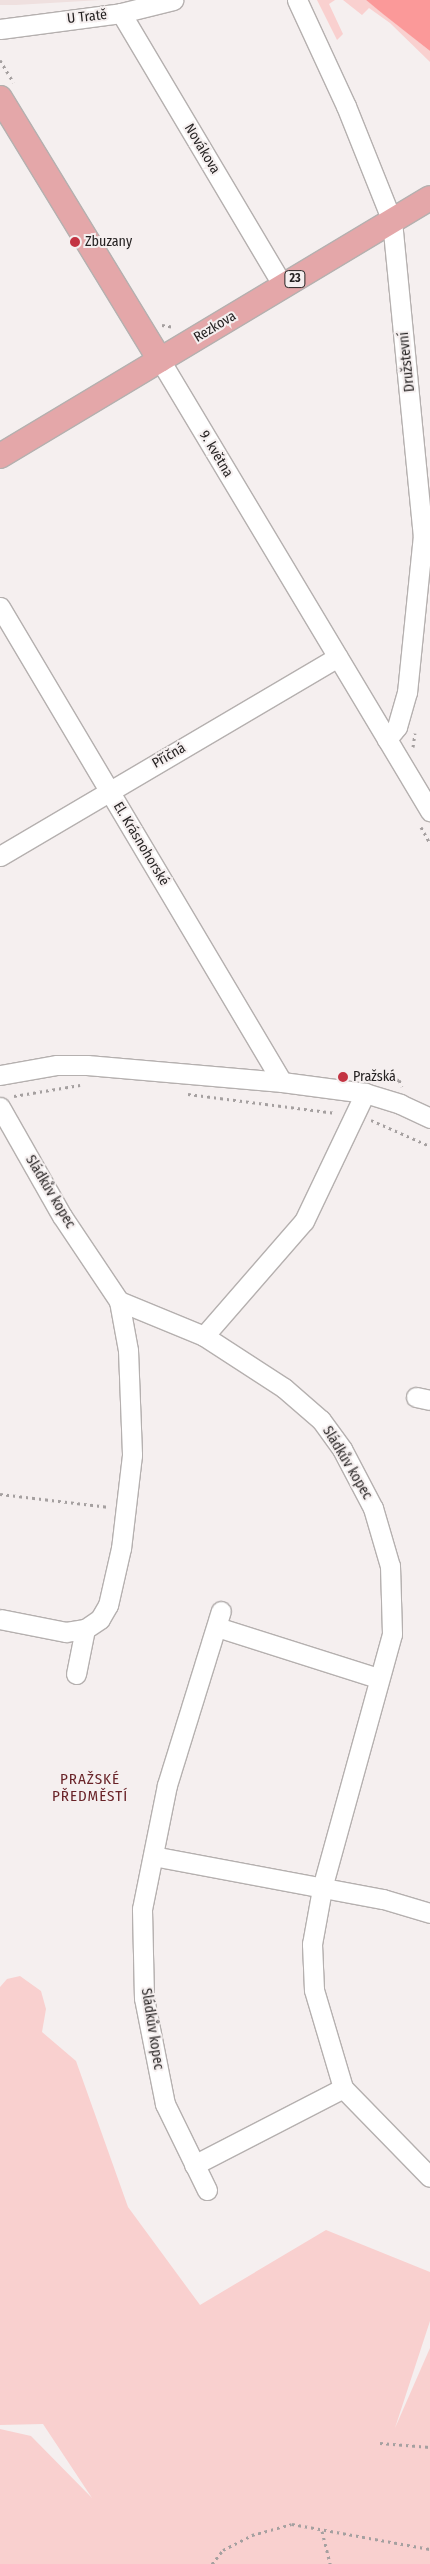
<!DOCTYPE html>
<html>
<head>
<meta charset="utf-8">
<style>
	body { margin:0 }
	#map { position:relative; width:430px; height:2564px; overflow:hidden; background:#f5efef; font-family:"Fira Sans Condensed",sans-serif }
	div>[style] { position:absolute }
	.built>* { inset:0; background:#efe0df }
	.green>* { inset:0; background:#f9d0cf }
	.water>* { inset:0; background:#fb9999 }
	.path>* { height:3px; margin-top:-1.5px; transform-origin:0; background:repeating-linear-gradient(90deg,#a5a0a0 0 2.5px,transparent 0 6.5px) }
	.roads { filter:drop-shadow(1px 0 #b5b0af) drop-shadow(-1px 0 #b5b0af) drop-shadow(0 1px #b5b0af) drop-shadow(0 -1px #b5b0af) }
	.minor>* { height:19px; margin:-9.5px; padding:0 9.5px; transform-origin:9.5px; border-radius:9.5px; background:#fff }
	.major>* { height:24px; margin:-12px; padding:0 12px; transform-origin:12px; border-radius:12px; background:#e4a7a9 }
	.dots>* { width:14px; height:14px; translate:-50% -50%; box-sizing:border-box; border:2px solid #f5efef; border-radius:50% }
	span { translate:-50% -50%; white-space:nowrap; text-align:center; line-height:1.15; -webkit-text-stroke:4px #f5efef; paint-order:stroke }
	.shield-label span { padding:1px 4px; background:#f5efef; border:1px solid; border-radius:4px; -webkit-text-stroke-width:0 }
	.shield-label { font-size:12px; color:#252222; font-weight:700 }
	.street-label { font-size:14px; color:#252222 }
	.poi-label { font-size:14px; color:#252222 }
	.left { translate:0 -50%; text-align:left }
	.neighbourhood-label { font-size:15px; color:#692328; letter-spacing:1px }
</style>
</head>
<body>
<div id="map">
	<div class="built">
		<div style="clip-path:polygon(0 0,101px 0,16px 5px,0 5px)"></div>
	</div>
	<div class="green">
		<div style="clip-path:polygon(317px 0,335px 0,329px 4px,343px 34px,337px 40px)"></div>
		<div style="clip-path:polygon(343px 0,366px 0,430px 51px,430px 62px,390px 23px,369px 8px,362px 15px)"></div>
		<div style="clip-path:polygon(20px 1976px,41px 1991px,46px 2009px,42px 2032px,76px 2061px,128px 2207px,200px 2305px,326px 2230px,430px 2272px,430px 2321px,395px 2428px,430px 2348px,430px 2564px,0 2564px,0 2429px,31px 2436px,92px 2498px,43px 2424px,0 2425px,0 1987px,7px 1979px)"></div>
	</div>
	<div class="water">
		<div style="clip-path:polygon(366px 0,430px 0,430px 51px,383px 14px)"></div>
	</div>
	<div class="path">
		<div style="left:0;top:60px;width:26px;rotate:59deg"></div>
		<div style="left:162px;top:325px;width:13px;rotate:9deg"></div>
		<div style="left:413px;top:747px;width:14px;rotate:-82deg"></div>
		<div style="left:421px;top:827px;width:18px;rotate:61deg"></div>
		<div style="left:384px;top:1078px;width:15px;rotate:8deg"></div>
		<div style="left:399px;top:1080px;width:7px;rotate:63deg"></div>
		<div style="left:188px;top:1094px;width:149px;rotate:7.3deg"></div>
		<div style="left:14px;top:1096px;width:67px;rotate:-9.5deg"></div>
		<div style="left:371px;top:1120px;width:64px;rotate:23.8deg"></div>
		<div style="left:0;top:1494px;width:110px;rotate:6.8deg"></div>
		<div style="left:380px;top:2443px;width:50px;rotate:4.6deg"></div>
		<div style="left:322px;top:2531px;width:34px;rotate:76deg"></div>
		<div style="left:212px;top:2564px;width:18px;rotate:-52deg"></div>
		<div style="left:223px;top:2550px;width:33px;rotate:-27deg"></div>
		<div style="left:252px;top:2535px;width:41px;rotate:-15.4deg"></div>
		<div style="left:292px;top:2524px;width:140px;rotate:10.3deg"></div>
	</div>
	<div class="roads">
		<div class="minor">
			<div style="left:297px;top:0;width:117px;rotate:65.2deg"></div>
			<div style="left:346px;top:106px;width:124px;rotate:68.2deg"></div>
			<div style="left:392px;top:221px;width:316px;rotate:84.4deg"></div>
			<div style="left:423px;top:535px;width:158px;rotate:95.8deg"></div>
			<div style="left:407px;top:692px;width:36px;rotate:106deg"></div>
			<div style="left:397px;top:727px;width:16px;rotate:130deg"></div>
			<div style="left:121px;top:13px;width:317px;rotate:59.3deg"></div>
			<div style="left:0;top:29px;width:122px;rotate:-7.5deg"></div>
			<div style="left:121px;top:13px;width:54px;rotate:-14deg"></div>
			<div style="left:160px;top:360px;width:526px;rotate:59.09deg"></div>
			<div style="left:0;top:607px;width:552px;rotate:59.3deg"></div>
			<div style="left:0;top:856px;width:392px;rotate:-30.5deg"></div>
			<div style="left:0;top:1075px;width:58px;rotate:-10deg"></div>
			<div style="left:57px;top:1065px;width:30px"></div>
			<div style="left:87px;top:1065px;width:196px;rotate:5deg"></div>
			<div style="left:282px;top:1082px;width:84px;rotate:7.5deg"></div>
			<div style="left:365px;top:1093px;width:37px;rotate:17deg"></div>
			<div style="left:400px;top:1104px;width:33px;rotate:25deg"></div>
			<div style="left:0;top:1107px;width:125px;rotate:60.4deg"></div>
			<div style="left:62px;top:1216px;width:102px;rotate:56.2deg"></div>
			<div style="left:119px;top:1301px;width:50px;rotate:79.6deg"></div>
			<div style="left:128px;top:1350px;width:105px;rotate:87.8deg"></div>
			<div style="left:132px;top:1455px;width:94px;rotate:96.7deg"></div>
			<div style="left:121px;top:1548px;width:58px;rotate:102.8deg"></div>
			<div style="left:108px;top:1605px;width:16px;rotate:120deg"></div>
			<div style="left:100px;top:1619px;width:18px;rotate:146deg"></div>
			<div style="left:85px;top:1629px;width:19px;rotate:171deg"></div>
			<div style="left:66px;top:1632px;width:67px;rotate:-168.9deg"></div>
			<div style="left:119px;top:1301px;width:92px;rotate:22.4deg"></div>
			<div style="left:204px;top:1336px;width:95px;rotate:33deg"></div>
			<div style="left:284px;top:1388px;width:49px;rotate:40.9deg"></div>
			<div style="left:321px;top:1420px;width:36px;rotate:54deg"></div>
			<div style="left:342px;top:1449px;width:67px;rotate:62.3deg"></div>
			<div style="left:373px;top:1508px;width:60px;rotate:73.7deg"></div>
			<div style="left:390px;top:1566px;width:68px;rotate:88.3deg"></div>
			<div style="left:392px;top:1634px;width:264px;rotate:105.4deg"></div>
			<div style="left:322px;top:1889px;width:56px;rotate:100.3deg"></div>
			<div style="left:312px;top:1944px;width:46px;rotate:87.5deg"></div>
			<div style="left:314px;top:1990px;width:102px;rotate:73.5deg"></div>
			<div style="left:343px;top:2088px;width:124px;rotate:45.7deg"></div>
			<div style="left:204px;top:1336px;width:152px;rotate:-49deg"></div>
			<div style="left:304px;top:1221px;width:142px;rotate:-64.5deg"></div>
			<div style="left:416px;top:1397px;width:14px;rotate:12deg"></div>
			<div style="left:217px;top:1627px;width:169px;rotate:17.6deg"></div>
			<div style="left:76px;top:1674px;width:46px;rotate:-78.7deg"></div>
			<div style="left:153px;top:1856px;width:234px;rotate:10.6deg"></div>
			<div style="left:383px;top:1899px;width:49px;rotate:16.6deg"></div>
			<div style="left:194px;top:2165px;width:168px;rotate:-27.3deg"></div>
			<div style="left:207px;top:2190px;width:96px;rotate:-116deg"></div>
			<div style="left:165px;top:2104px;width:108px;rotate:-101.2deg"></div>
			<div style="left:144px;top:1998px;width:89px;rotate:-91.3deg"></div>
			<div style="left:142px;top:1909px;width:126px;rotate:-78.6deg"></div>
			<div style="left:167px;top:1785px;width:182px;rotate:-72.8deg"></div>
		</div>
		<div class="major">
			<div style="left:0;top:98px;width:307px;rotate:58.6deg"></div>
			<div style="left:0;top:456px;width:501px;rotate:-30.96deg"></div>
		</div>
	</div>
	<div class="dots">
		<div style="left:75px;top:242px;background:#c33342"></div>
		<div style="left:343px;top:1077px;background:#c33342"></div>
	</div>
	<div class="shield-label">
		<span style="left:295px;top:279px">23</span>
	</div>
	<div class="street-label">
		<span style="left:87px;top:17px;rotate:-6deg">U Tratě</span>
		<span style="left:202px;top:149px;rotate:59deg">Novákova</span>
		<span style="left:215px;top:327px;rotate:-31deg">Rezkova</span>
		<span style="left:407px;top:362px;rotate:-96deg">Družstevní</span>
		<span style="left:216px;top:454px;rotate:59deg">9. května</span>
		<span style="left:169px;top:756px;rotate:-30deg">Příčná</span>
		<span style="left:141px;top:844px;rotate:59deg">El. Krásnohorské</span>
		<span style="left:50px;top:1192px;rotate:59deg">Sládkův kopec</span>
		<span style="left:347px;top:1463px;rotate:59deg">Sládkův kopec</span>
		<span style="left:152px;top:2029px;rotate:81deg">Sládkův kopec</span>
	</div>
	<div class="poi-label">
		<span class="left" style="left:85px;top:242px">Zbuzany</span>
		<span class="left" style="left:353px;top:1077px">Pražská</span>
	</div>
	<div class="neighbourhood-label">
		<span style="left:90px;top:1788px">PRAŽSKÉ<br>PŘEDMĚSTÍ</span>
	</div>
</div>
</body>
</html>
